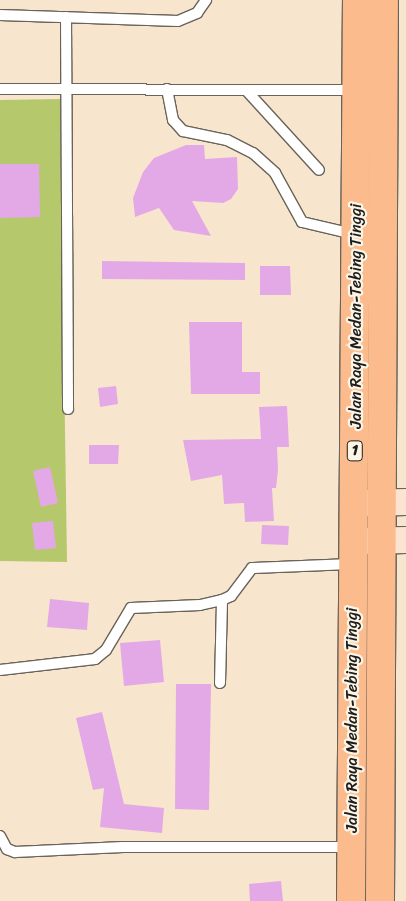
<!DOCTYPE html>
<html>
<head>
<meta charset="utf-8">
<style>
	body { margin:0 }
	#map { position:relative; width:406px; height:901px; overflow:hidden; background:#f7e6cd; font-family:Sriracha,sans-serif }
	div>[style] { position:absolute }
	.green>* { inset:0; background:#b6c86c }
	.building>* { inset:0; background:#e3a9e7 }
	.roads { filter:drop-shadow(1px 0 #69635a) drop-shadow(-1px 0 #69635a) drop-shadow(0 1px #69635a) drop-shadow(0 -1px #69635a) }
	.lane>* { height:10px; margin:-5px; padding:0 5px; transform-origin:5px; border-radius:5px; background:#fff }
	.secondary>* { height:26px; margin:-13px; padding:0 13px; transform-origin:13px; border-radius:13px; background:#fde4d1 }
	.highway>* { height:28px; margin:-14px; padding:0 14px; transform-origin:14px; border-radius:14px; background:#fbbb8c }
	span { translate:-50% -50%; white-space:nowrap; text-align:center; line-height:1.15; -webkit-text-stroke:4.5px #fcf5e5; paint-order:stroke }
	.shield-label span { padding:1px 4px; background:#fcf5e5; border:1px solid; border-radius:4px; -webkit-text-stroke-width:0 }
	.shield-label { font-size:15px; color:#1c1c1c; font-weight:700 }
	.street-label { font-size:16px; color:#1c1c1c }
</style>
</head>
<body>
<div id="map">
	<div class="green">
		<div style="clip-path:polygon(60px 99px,67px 562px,0 561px,0 100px)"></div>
	</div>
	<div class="building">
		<div style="clip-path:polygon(186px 145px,204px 145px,205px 159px,237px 157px,238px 189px,231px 199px,223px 203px,192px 201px,211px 236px,174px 230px,159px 208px,135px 217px,133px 198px,143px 172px,154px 158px)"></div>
		<div style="clip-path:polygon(0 164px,39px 164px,40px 217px,0 218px)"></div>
		<div style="clip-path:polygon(102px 261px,245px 263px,245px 280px,102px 279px)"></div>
		<div style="clip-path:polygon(260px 266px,290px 266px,291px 295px,260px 295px)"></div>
		<div style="clip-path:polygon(189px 322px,242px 322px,242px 372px,260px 372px,260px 394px,191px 394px)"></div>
		<div style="clip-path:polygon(116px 386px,118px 404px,100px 407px,98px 388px)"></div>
		<div style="clip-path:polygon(287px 406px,289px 447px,277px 447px,278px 470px,276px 488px,272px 488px,274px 521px,245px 522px,244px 503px,224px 504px,222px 475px,191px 481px,183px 440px,261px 439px,259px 407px)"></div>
		<div style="clip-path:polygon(89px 445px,119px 445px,118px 464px,89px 464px)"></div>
		<div style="clip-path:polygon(50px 467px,58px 503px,41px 507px,33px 471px)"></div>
		<div style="clip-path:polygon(53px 521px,56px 548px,35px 550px,32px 523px)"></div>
		<div style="clip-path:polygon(262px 525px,289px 526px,288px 545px,261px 544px)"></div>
		<div style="clip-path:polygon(50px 599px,89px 603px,87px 630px,47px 627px)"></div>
		<div style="clip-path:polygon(160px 640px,164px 682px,124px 686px,120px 643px)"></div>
		<div style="clip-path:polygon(176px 684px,211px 684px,209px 810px,175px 809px)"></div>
		<div style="clip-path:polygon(102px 712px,124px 804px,164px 808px,162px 833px,100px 827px,104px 788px,93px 790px,76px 718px)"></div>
		<div style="clip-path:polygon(281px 881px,283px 901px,250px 901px,249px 884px)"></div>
	</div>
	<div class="roads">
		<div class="lane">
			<div style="left:0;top:15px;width:178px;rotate:1.9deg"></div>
			<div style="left:178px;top:21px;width:21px;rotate:-23deg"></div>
			<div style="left:197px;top:13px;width:16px;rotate:-55deg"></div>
			<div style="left:66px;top:17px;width:392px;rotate:89.7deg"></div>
			<div style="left:0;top:89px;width:356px;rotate:0.2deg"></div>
			<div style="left:167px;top:89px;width:32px;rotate:79deg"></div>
			<div style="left:173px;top:120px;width:15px;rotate:48deg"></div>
			<div style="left:183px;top:131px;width:45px;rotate:11.6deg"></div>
			<div style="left:227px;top:140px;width:29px;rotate:27deg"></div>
			<div style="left:253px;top:153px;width:30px;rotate:42deg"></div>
			<div style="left:275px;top:173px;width:56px;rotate:61.1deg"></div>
			<div style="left:302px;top:222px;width:52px;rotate:13.2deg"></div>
			<div style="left:246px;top:90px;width:108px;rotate:47.6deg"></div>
			<div style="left:0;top:670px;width:96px;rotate:-6.6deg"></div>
			<div style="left:95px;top:659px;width:14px;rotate:-39deg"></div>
			<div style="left:106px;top:650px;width:49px;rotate:-59.2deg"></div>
			<div style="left:131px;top:608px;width:69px;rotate:-2.5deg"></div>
			<div style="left:200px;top:605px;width:23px;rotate:-13deg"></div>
			<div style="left:222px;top:600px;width:10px;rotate:-24deg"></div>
			<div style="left:231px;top:596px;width:35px;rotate:-53deg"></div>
			<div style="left:252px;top:568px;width:100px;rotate:-2.3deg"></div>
			<div style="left:220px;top:683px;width:83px;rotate:-88.6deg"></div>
			<div style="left:0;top:836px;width:15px;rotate:62deg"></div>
			<div style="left:7px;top:849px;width:9px;rotate:21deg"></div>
			<div style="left:15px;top:852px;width:108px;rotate:-2.7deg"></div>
			<div style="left:123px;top:847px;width:228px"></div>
		</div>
		<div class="secondary">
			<div style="left:360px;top:503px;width:46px;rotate:-1.2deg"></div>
			<div style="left:359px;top:541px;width:47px;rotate:-1.2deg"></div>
		</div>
		<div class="highway">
			<div style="left:351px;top:901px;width:901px;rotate:-89.62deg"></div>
			<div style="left:380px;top:901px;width:901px;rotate:-89.75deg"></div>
		</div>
	</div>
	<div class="shield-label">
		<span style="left:355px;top:451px">1</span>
	</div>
	<div class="street-label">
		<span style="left:356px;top:316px;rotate:-90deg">Jalan Raya Medan-Tebing Tinggi</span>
		<span style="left:352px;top:720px;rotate:-90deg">Jalan Raya Medan-Tebing Tinggi</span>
	</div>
</div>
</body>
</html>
